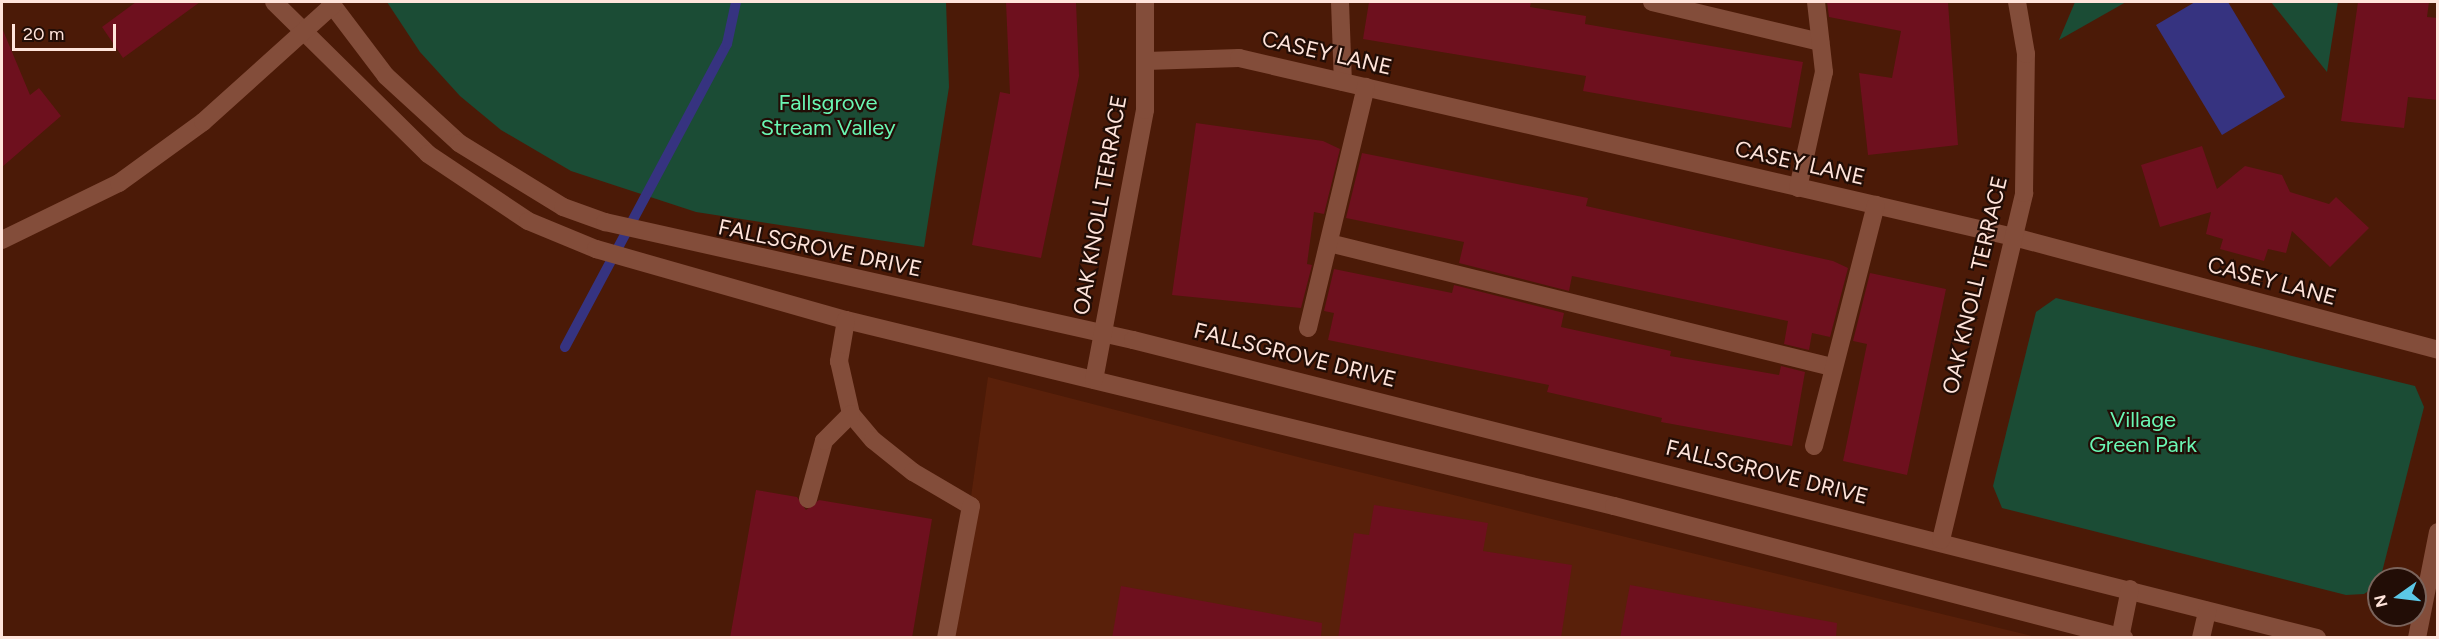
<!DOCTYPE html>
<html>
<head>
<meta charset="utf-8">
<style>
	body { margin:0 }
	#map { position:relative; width:2439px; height:639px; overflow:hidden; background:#4b1a07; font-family:Figtree,sans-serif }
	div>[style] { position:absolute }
	.built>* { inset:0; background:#59200a }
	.green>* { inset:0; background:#1b4c35 }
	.water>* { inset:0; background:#363380 }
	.stream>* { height:10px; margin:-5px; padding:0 5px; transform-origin:5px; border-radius:5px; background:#363380 }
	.building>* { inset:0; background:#6e101e }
	.minor>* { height:18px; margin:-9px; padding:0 9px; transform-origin:9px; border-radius:9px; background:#834d3a }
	span { translate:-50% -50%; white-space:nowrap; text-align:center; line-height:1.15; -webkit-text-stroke:4.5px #220d06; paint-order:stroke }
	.street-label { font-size:22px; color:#ffe4db }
	.park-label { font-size:22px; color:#6af6b3 }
	.frame { position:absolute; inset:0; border:3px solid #ffe4db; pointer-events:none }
	.north { position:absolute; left:2367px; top:567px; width:60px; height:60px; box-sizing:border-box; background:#220d06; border:2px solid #7a635b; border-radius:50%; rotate:256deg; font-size:16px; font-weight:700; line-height:24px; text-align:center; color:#ffe4db }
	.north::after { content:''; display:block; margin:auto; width:21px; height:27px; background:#5bc8e7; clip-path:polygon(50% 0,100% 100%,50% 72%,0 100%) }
	.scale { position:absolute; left:12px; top:24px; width:104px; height:27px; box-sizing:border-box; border:3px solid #ffe4db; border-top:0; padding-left:8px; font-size:18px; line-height:21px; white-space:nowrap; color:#ffe4db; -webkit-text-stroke:4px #220d06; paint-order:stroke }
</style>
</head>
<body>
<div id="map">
	<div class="built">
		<div style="clip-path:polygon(988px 377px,1306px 459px,2036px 637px,951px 638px)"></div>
	</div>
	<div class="green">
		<div style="clip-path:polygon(387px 2px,946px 2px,949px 87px,924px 247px,696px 212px,571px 171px,501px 130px,460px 96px,420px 52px)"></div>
		<div style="clip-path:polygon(2075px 2px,2126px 2px,2059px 40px)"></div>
		<div style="clip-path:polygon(2271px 2px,2338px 2px,2327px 72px)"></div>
		<div style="clip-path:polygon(2056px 298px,2415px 386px,2424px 407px,2379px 584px,2364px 594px,2346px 595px,2002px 508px,1993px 486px,2036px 312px)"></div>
	</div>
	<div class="water">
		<div style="clip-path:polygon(2195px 2px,2228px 2px,2285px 97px,2222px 135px,2156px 25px)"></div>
	</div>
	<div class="stream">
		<div style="left:565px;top:347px;width:344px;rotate:-61.9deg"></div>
		<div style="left:727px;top:44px;width:43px;rotate:-77.9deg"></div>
	</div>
	<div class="building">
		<div style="clip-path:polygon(136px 2px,200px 2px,123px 58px,102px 27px)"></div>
		<div style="clip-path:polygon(1006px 2px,1076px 2px,1079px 76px,1041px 258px,972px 245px,1000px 92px,1010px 94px)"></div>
		<div style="clip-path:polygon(1369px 2px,1531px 2px,1530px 7px,1586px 16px,1585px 24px,1803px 62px,1791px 128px,1583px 91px,1586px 76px,1363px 39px)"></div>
		<div style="clip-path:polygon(1827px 2px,1948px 2px,1958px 145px,1868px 155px,1859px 73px,1892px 78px,1901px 31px,1829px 17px)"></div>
		<div style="clip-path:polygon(2358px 2px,2429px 2px,2427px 17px,2438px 18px,2438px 100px,2408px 97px,2404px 128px,2341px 121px)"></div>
		<div style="clip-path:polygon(2px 28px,30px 95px,39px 88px,61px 116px,2px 167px)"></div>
		<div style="clip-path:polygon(1196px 123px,1323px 141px,1340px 149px,1324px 214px,1314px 212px,1307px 264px,1312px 265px,1301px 308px,1172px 295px)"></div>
		<div style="clip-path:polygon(2202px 146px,2217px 189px,2245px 166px,2282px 175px,2290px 192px,2329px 204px,2336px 197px,2369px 228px,2330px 267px,2292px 231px,2286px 253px,2268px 249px,2264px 261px,2220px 249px,2223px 239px,2206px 234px,2211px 212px,2160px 227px,2141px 165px)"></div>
		<div style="clip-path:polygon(1362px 153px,1588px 198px,1586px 206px,1833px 261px,1848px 268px,1830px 337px,1812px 333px,1809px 350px,1784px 344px,1788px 321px,1572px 276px,1569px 291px,1459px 263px,1464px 242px,1346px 218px)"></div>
		<div style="clip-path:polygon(1334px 269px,1452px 293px,1454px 285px,1564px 313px,1561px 327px,1671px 351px,1670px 356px,1779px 375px,1781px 366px,1805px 372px,1792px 446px,1661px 422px,1662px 418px,1547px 392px,1549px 385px,1328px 340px,1334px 313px,1324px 311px)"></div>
		<div style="clip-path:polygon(1870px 273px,1946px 289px,1907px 475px,1843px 461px,1867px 344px,1853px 341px)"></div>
		<div style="clip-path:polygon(756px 490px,797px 497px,806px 510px,819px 500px,932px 519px,912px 638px,730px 638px)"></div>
		<div style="clip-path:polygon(1374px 505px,1488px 523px,1483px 551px,1572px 565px,1561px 638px,1338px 638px,1354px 533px,1369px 535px)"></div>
		<div style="clip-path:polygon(1630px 585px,1837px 623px,1836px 638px,1620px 638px)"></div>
		<div style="clip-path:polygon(1121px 586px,1322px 623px,1321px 638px,1112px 638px)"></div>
	</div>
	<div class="minor">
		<div style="left:274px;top:2px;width:216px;rotate:44.6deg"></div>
		<div style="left:428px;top:154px;width:120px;rotate:33.8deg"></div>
		<div style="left:528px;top:221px;width:74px;rotate:22.4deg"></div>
		<div style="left:596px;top:249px;width:260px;rotate:15.9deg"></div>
		<div style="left:846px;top:320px;width:790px;rotate:13.61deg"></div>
		<div style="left:1614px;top:506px;width:527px;rotate:14.51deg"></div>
		<div style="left:330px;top:2px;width:93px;rotate:52.9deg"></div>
		<div style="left:386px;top:76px;width:99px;rotate:42.5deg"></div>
		<div style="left:459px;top:143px;width:122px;rotate:31.6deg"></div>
		<div style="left:563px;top:207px;width:45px;rotate:19.7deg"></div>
		<div style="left:605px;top:222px;width:541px;rotate:12.6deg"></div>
		<div style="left:1133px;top:340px;width:1221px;rotate:14.13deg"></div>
		<div style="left:1340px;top:2px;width:80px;rotate:87.9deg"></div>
		<div style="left:1652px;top:2px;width:173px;rotate:13.4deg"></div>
		<div style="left:1146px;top:61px;width:93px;rotate:-1.8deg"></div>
		<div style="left:1239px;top:58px;width:795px;rotate:13.01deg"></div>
		<div style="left:2014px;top:237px;width:439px;rotate:14.9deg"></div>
		<div style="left:1798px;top:188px;width:119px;rotate:-77.4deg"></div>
		<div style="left:1824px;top:72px;width:70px;rotate:-96.5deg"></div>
		<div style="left:2px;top:240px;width:130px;rotate:-26deg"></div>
		<div style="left:119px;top:183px;width:104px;rotate:-36deg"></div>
		<div style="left:203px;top:122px;width:175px;rotate:-42deg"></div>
		<div style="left:1329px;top:243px;width:518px;rotate:13.85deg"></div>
		<div style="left:846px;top:320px;width:42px;rotate:99.7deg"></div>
		<div style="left:839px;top:361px;width:54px;rotate:77.2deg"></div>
		<div style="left:851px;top:414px;width:34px;rotate:50deg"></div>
		<div style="left:873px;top:440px;width:51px;rotate:38.7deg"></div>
		<div style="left:913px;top:472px;width:67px;rotate:30.4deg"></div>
		<div style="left:971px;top:506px;width:134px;rotate:100.7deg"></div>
		<div style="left:1308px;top:328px;width:248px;rotate:-76.5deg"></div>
		<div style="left:1094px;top:380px;width:275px;rotate:-79.3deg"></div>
		<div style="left:1145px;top:110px;width:108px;rotate:-90deg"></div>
		<div style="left:1814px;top:446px;width:249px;rotate:-75.6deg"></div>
		<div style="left:808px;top:499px;width:60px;rotate:-74.6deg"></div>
		<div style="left:824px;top:441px;width:38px;rotate:-45deg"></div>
		<div style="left:1941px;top:540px;width:357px;rotate:-76.5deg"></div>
		<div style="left:2024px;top:193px;width:139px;rotate:-89.2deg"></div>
		<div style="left:2026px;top:54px;width:53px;rotate:-99.8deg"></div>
		<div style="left:2120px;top:638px;width:50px;rotate:-78.5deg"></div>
		<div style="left:2201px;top:638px;width:28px;rotate:-77deg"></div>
		<div style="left:2417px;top:638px;width:108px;rotate:-78.8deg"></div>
	</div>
	<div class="street-label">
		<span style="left:1327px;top:53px;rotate:13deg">CASEY LANE</span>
		<span style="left:1800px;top:163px;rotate:13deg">CASEY LANE</span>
		<span style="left:1100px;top:205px;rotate:-80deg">OAK KNOLL TERRACE</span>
		<span style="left:820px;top:248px;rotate:12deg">FALLSGROVE DRIVE</span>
		<span style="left:2272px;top:281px;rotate:15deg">CASEY LANE</span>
		<span style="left:1975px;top:285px;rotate:-77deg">OAK KNOLL TERRACE</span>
		<span style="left:1295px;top:355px;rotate:14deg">FALLSGROVE DRIVE</span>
		<span style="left:1767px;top:472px;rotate:14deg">FALLSGROVE DRIVE</span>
	</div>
	<div class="park-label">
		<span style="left:828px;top:115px">Fallsgrove<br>Stream Valley</span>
		<span style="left:2143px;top:432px">Village<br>Green Park</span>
	</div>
	<div class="frame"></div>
	<div class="north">N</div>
	<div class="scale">20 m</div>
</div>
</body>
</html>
